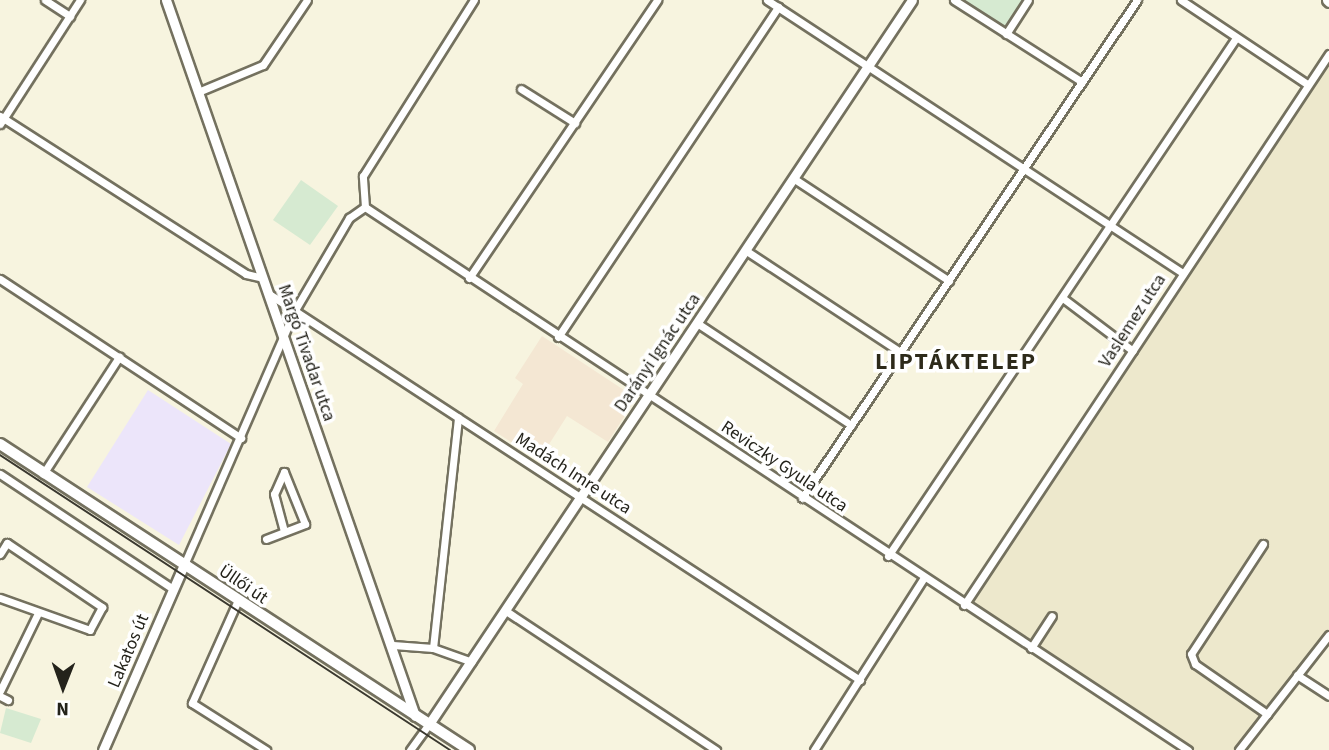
<!DOCTYPE html>
<html>
<head>
<meta charset="utf-8">
<style>
	body { margin:0 }
	#map { position:relative; width:1329px; height:750px; overflow:hidden; background:#f7f4df; font-family:"Source Sans 3",sans-serif }
	div>[style] { position:absolute }
	.commercial>* { inset:0; background:#ece5fa }
	.built>* { inset:0; background:#ede8cc }
	.education>* { inset:0; background:#f4e7d3 }
	.green>* { inset:0; background:#d6ead1 }
	.roads { filter:drop-shadow(2px 0 #74715f) drop-shadow(-2px 0 #74715f) drop-shadow(0 2px #74715f) drop-shadow(0 -2px #74715f) }
	.minor>* { height:7px; margin:-3.5px; padding:0 3.5px; transform-origin:3.5px; border-radius:3.5px; background:#fff }
	.tertiary>* { height:9px; margin:-4.5px; padding:0 4.5px; transform-origin:4.5px; border-radius:4.5px; background:#fff }
	.secondary>* { height:10px; margin:-5px; padding:0 5px; transform-origin:5px; border-radius:5px; background:#fff }
	.tram>* { height:2px; margin:-1px; padding:0 1px; transform-origin:1px; border-radius:1px; background:#3a382f }
	span { translate:-50% -50%; white-space:nowrap; text-align:center; line-height:1.15; -webkit-text-stroke:7px #fff; paint-order:stroke }
	.street-label { font-size:18px; color:#24231b }
	.district-label { font-size:24px; color:#2d2a1a; font-weight:700; letter-spacing:2px }
	.north { position:absolute; left:28px; top:652px; width:70px; height:70px; -webkit-text-stroke:5px #fff; paint-order:stroke; rotate:181deg; font-size:19px; font-weight:700; line-height:28px; text-align:center; color:#24231b }
	.north::after { content:''; display:block; margin:auto; width:24px; height:32px; background:#24231b; clip-path:polygon(50% 0,100% 100%,50% 72%,0 100%) }
</style>
</head>
<body>
<div id="map">
	<div class="commercial">
		<div style="clip-path:polygon(148px 390px,231px 444px,179px 545px,87px 487px)"></div>
	</div>
	<div class="built">
		<div style="clip-path:polygon(1329px 64px,1329px 634px,1234px 750px,1192px 750px,972px 603px)"></div>
	</div>
	<div class="education">
		<div style="clip-path:polygon(542px 336px,636px 398px,608px 442px,567px 416px,539px 460px,494px 431px,523px 384px,515px 378px)"></div>
	</div>
	<div class="green">
		<div style="clip-path:polygon(962px 0,1022px 0,1004px 28px)"></div>
		<div style="clip-path:polygon(301px 180px,338px 206px,310px 245px,273px 220px)"></div>
		<div style="clip-path:polygon(6px 708px,41px 719px,31px 743px,0 733px)"></div>
	</div>
	<div class="roads">
		<div class="minor">
			<div style="left:45px;top:0;width:30px;rotate:33deg"></div>
			<div style="left:767px;top:0;width:498px;rotate:33.3deg"></div>
			<div style="left:954px;top:0;width:152px;rotate:32.6deg"></div>
			<div style="left:1181px;top:0;width:151px;rotate:33.7deg"></div>
			<div style="left:1006px;top:34px;width:40px;rotate:-57.1deg"></div>
			<div style="left:521px;top:89px;width:64px;rotate:32.2deg"></div>
			<div style="left:198px;top:92px;width:70px;rotate:-22.6deg"></div>
			<div style="left:263px;top:65px;width:78px;rotate:-55.9deg"></div>
			<div style="left:0;top:116px;width:292px;rotate:32.7deg"></div>
			<div style="left:246px;top:274px;width:17px;rotate:13deg"></div>
			<div style="left:0;top:124px;width:148px;rotate:-57.2deg"></div>
			<div style="left:793px;top:178px;width:187px;rotate:33.4deg"></div>
			<div style="left:365px;top:207px;width:986px;rotate:33.42deg"></div>
			<div style="left:365px;top:207px;width:31px;rotate:-94deg"></div>
			<div style="left:363px;top:176px;width:208px;rotate:-57.8deg"></div>
			<div style="left:745px;top:250px;width:186px;rotate:33.3deg"></div>
			<div style="left:469px;top:278px;width:336px;rotate:-55.9deg"></div>
			<div style="left:0;top:279px;width:289px;rotate:33.4deg"></div>
			<div style="left:269px;top:294px;width:706px;rotate:33.15deg"></div>
			<div style="left:1064px;top:299px;width:86px;rotate:37deg"></div>
			<div style="left:697px;top:323px;width:185px;rotate:33.5deg"></div>
			<div style="left:558px;top:337px;width:397px;rotate:-56.3deg"></div>
			<div style="left:0;top:474px;width:208px;rotate:33.6deg"></div>
			<div style="left:43px;top:474px;width:140px;rotate:-57deg"></div>
			<div style="left:802px;top:498px;width:600px;rotate:-56.07deg"></div>
			<div style="left:266px;top:539px;width:42px;rotate:-21deg"></div>
			<div style="left:305px;top:524px;width:56px;rotate:-112deg"></div>
			<div style="left:284px;top:472px;width:24px;rotate:114deg"></div>
			<div style="left:274px;top:494px;width:38px;rotate:75deg"></div>
			<div style="left:1263px;top:544px;width:131px;rotate:123.2deg"></div>
			<div style="left:1191px;top:654px;width:11px;rotate:68deg"></div>
			<div style="left:1195px;top:664px;width:88px;rotate:34.8deg"></div>
			<div style="left:0;top:554px;width:13px;rotate:-58deg"></div>
			<div style="left:7px;top:543px;width:115px;rotate:34deg"></div>
			<div style="left:102px;top:607px;width:26px;rotate:118deg"></div>
			<div style="left:90px;top:630px;width:96px;rotate:-160.4deg"></div>
			<div style="left:888px;top:556px;width:624px;rotate:-56.11deg"></div>
			<div style="left:184px;top:565px;width:278px;rotate:-66.5deg"></div>
			<div style="left:295px;top:310px;width:107px;rotate:-59.6deg"></div>
			<div style="left:349px;top:218px;width:19px;rotate:-35deg"></div>
			<div style="left:238px;top:600px;width:113px;rotate:114.1deg"></div>
			<div style="left:192px;top:703px;width:88px;rotate:32.4deg"></div>
			<div style="left:964px;top:605px;width:661px;rotate:-56.48deg"></div>
			<div style="left:506px;top:611px;width:252px;rotate:33.5deg"></div>
			<div style="left:393px;top:645px;width:40px;rotate:4.3deg"></div>
			<div style="left:433px;top:648px;width:41px;rotate:19.7deg"></div>
			<div style="left:433px;top:648px;width:232px;rotate:-83.8deg"></div>
			<div style="left:1031px;top:648px;width:38px;rotate:-57deg"></div>
			<div style="left:1297px;top:675px;width:38px;rotate:33deg"></div>
			<div style="left:0;top:691px;width:87px;rotate:-64deg"></div>
			<div style="left:0;top:696px;width:9px;rotate:27deg"></div>
			<div style="left:410px;top:750px;width:32px;rotate:-54deg"></div>
			<div style="left:814px;top:750px;width:203px;rotate:-57.5deg"></div>
			<div style="left:1239px;top:750px;width:146px;rotate:-52deg"></div>
		</div>
		<div class="tertiary">
			<div style="left:166px;top:0;width:758px;rotate:70.82deg"></div>
			<div style="left:1327px;top:0;width:3px;rotate:45deg"></div>
			<div style="left:429px;top:724px;width:870px;rotate:-56.29deg"></div>
			<div style="left:103px;top:750px;width:202px;rotate:-66.4deg"></div>
		</div>
		<div class="secondary">
			<div style="left:0;top:444px;width:560px;rotate:33.12deg"></div>
		</div>
	</div>
	<div class="tram">
		<div style="left:0;top:455px;width:538px;rotate:33.25deg"></div>
	</div>
	<div class="street-label">
		<span style="left:1133px;top:321px;rotate:-57deg">Vaslemez utca</span>
		<span style="left:306px;top:353px;rotate:71deg">Margó Tivadar utca</span>
		<span style="left:658px;top:353px;rotate:-56deg">Darányi Ignác utca</span>
		<span style="left:784px;top:467px;rotate:34deg">Reviczky Gyula utca</span>
		<span style="left:573px;top:474px;rotate:33deg">Madách Imre utca</span>
		<span style="left:243px;top:585px;rotate:34deg">Üllői út</span>
		<span style="left:129px;top:651px;rotate:-67deg">Lakatos út</span>
	</div>
	<div class="district-label">
		<span style="left:956px;top:362px">LIPTÁKTELEP</span>
	</div>
	<div class="north">N</div>
</div>
</body>
</html>
